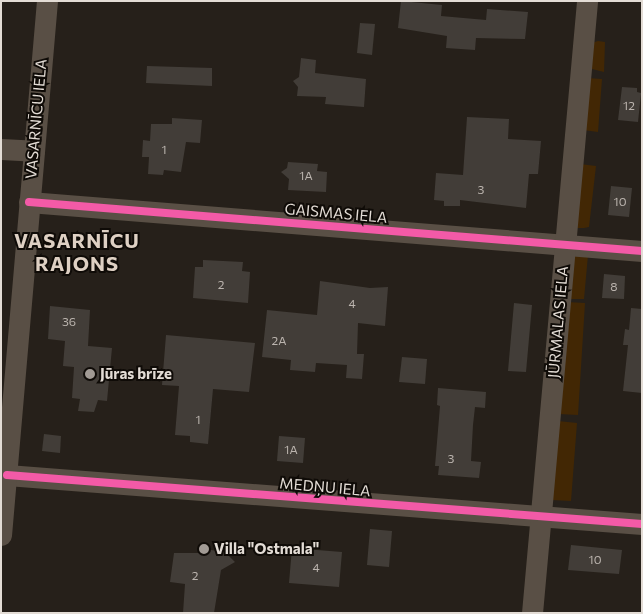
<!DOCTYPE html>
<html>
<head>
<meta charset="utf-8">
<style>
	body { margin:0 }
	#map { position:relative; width:643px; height:614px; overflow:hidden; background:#26201a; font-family:Commissioner,sans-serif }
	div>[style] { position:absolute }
	.green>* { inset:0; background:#422704 }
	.building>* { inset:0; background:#423d38 }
	.minor>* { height:21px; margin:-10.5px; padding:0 10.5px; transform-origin:10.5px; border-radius:10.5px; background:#594f45 }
	.cycleway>* { height:8px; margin:-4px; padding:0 4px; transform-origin:4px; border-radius:4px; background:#f35aa7 }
	.dots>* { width:14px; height:14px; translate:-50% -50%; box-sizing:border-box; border:2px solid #0f0b07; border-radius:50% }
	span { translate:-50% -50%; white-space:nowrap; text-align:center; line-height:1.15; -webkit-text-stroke:4px #0f0b07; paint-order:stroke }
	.number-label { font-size:12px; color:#bbb4ae }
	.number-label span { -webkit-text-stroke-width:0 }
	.street-label { font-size:15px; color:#e3dcd5 }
	.poi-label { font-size:15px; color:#e3dcd5; font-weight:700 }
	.left { translate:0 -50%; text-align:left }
	.district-label { font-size:20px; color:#ded0c3; font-weight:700; letter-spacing:1px }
	.frame { position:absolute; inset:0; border:2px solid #e3dcd5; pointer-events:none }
</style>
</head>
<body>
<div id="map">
	<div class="green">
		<div style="clip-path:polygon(598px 41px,605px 42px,604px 72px,588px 68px,592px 43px)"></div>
		<div style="clip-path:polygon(587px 78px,602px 79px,598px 132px,583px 130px)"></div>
		<div style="clip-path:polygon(580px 164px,596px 166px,589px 227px,584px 228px,576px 228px)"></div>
		<div style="clip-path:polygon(588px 255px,584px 299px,570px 299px,571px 260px,575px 256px)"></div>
		<div style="clip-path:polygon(567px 302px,585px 303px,578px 415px,559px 414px)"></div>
		<div style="clip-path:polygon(558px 421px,577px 423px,571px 501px,552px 500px)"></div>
	</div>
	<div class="building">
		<div style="clip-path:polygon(401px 1px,442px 5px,441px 16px,486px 20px,487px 9px,528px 12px,525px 39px,476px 38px,475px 50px,446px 48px,447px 36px,398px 28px)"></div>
		<div style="clip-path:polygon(360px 23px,375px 24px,372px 55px,357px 53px)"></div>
		<div style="clip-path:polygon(301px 58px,316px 60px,315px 73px,366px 79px,364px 107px,325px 104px,326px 97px,297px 96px,298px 87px,293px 81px,299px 77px)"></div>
		<div style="clip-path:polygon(147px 66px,212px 68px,212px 86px,146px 83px)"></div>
		<div style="clip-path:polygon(622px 87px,637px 88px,637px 92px,641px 93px,638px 122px,618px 120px)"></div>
		<div style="clip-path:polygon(467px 117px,509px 119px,508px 139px,541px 141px,538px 174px,529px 174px,526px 208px,460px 200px,460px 206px,444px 206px,444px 201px,434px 200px,436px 173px,463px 175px)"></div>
		<div style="clip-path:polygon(172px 118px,202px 120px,200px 143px,186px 142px,181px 172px,164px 170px,163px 175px,148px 174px,149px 157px,142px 157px,143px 140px,150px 141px,151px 124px,172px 124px)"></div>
		<div style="clip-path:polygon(288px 162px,318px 164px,317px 171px,327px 172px,326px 192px,288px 190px,289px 179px,281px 172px,287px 168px)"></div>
		<div style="clip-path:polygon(611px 186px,632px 188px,629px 217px,608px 215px)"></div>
		<div style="clip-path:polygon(203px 260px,243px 262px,242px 271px,250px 272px,248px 303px,193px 298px,195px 267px,203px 267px)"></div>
		<div style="clip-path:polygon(604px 274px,625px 276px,624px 299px,602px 298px)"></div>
		<div style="clip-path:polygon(320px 281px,370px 288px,388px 287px,385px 326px,358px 323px,357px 354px,364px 354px,362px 379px,346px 378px,347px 365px,316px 363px,315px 372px,290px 370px,291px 360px,262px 357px,267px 310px,317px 315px)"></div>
		<div style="clip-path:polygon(514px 303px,532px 305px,526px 372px,508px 371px)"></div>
		<div style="clip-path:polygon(50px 306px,90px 310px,88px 346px,112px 348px,107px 401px,98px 400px,94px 412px,78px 411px,80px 399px,72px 398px,74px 367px,63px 366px,65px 341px,48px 339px)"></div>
		<div style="clip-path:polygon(631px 308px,642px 309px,642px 393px,623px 391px,628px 345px,623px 345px,625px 329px,629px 330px)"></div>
		<div style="clip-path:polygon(166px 335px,255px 343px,249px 392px,213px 389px,208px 444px,190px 442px,190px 436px,175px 435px,179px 386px,162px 385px)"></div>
		<div style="clip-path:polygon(402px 357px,427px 359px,425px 384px,399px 382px)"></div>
		<div style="clip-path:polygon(438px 388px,486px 392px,485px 408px,475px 407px,473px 425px,471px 461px,481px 462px,479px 478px,438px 475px,439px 466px,435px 466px,440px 406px,437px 405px)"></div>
		<div style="clip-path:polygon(44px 434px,61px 436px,60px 453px,42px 451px)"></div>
		<div style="clip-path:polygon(279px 436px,305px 438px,303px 463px,277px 461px)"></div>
		<div style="clip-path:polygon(370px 529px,392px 531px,389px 567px,367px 565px)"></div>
		<div style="clip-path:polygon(571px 545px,622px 550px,619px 574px,568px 570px)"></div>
		<div style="clip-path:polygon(292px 548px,342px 552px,339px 587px,289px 583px)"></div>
		<div style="clip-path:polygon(204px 549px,225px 552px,235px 562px,221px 570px,214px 613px,183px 613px,185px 584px,170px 582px,174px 553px,204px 553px)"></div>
	</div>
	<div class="minor">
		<div style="left:1px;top:149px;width:33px;rotate:3deg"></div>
		<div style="left:29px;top:202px;width:615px;rotate:4.57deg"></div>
		<div style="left:7px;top:475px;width:637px;rotate:4.41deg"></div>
		<div style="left:1px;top:535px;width:536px;rotate:-85.08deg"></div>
		<div style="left:532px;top:613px;width:614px;rotate:-84.86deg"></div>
	</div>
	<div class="cycleway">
		<div style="left:29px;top:202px;width:615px;rotate:4.57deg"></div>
		<div style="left:7px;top:475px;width:637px;rotate:4.41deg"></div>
	</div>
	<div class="dots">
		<div style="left:90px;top:374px;background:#a19a94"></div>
		<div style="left:204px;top:549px;background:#a19a94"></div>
	</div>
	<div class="number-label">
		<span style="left:629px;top:106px">12</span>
		<span style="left:164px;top:150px">1</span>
		<span style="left:306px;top:176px">1A</span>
		<span style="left:481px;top:190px">3</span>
		<span style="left:620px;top:202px">10</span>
		<span style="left:221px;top:285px">2</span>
		<span style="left:614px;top:287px">8</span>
		<span style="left:352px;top:304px">4</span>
		<span style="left:69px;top:322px">36</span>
		<span style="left:279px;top:341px">2A</span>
		<span style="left:198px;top:420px">1</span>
		<span style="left:291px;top:450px">1A</span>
		<span style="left:451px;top:459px">3</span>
		<span style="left:595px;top:560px">10</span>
		<span style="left:316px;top:568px">4</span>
		<span style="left:195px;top:576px">2</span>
	</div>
	<div class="street-label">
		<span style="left:36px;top:119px;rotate:-85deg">VASARNĪCU IELA</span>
		<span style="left:336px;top:213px;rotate:5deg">GAISMAS IELA</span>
		<span style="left:558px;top:322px;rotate:-85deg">JŪRMALAS IELA</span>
		<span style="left:325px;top:487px;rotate:5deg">MEDŅU IELA</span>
	</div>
	<div class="poi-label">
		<span class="left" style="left:100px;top:374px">Jūras brīze</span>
		<span class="left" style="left:214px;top:549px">Villa "Ostmala"</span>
	</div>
	<div class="district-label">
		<span style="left:77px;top:252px">VASARNĪCU<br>RAJONS</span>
	</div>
	<div class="frame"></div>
</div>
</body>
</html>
